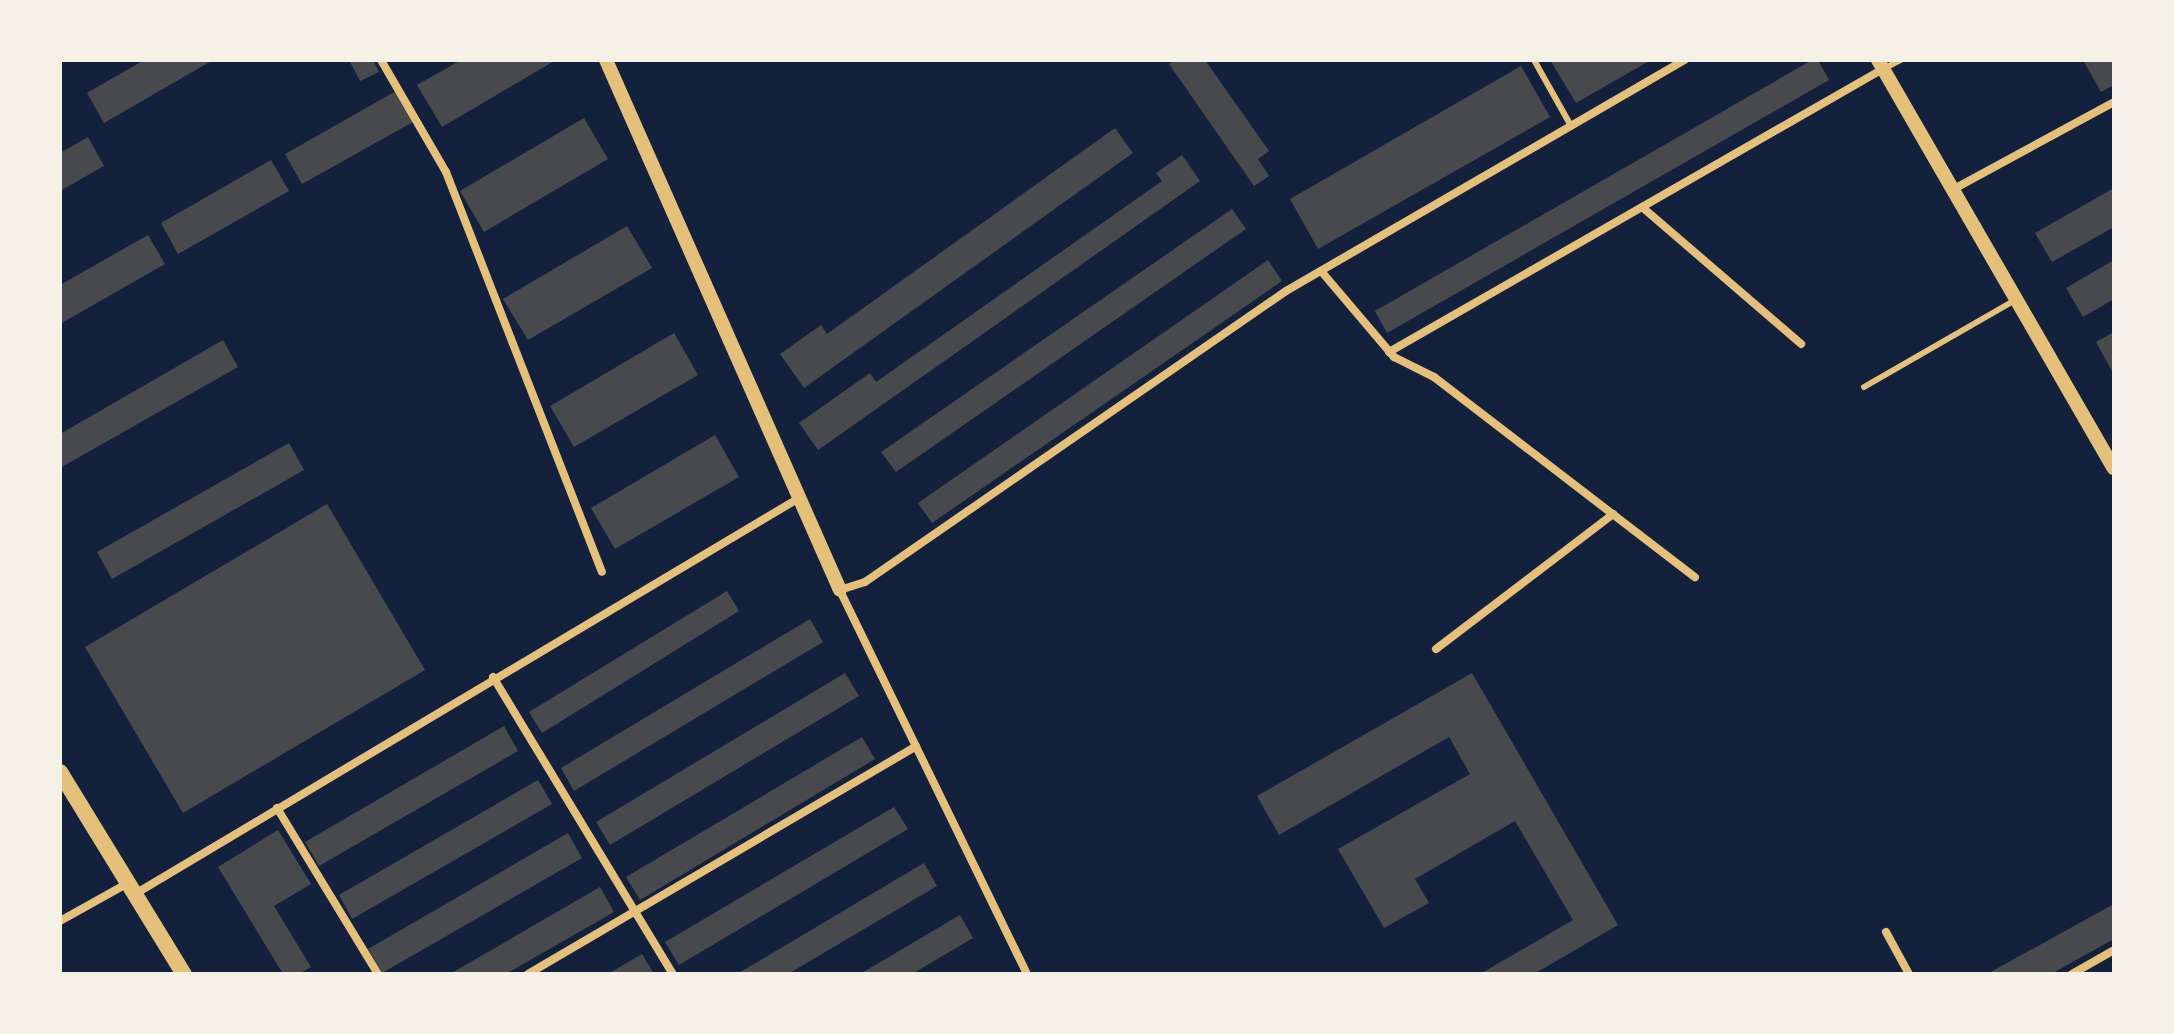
<!DOCTYPE html>
<html>
<head>
<meta charset="utf-8">
<style>
	body { margin:0 }
	#map { position:relative; width:2174px; height:1034px; overflow:hidden; background:#14213d; font-family:Figtree,sans-serif }
	div>[style] { position:absolute }
	.building>* { inset:0; background:#48494c }
	.service>* { height:6px; margin:-3px; padding:0 3px; transform-origin:3px; border-radius:3px; background:#e5c07b }
	.minor>* { height:8px; margin:-4px; padding:0 4px; transform-origin:4px; border-radius:4px; background:#e5c07b }
	.tertiary>* { height:14px; margin:-7px; padding:0 7px; transform-origin:7px; border-radius:7px; background:#e5c07b }
	.secondary>* { height:16px; margin:-8px; padding:0 8px; transform-origin:8px; border-radius:8px; background:#e5c07b }
	span { translate:-50% -50%; white-space:nowrap; text-align:center; line-height:1.15; -webkit-text-stroke:6px #f6f1e7; paint-order:stroke }
	.frame { position:absolute; inset:0; border:62px solid #f6f1e7; pointer-events:none }
</style>
</head>
<body>
<div id="map">
	<div class="building">
		<div style="clip-path:polygon(144px 60px,213px 60px,104px 123px,87px 93px)"></div>
		<div style="clip-path:polygon(349px 60px,373px 60px,379px 72px,360px 81px)"></div>
		<div style="clip-path:polygon(461px 60px,556px 60px,442px 127px,417px 85px)"></div>
		<div style="clip-path:polygon(1175px 60px,1205px 60px,1269px 151px,1258px 159px,1269px 176px,1254px 186px,1169px 64px)"></div>
		<div style="clip-path:polygon(1550px 60px,1651px 60px,1576px 103px)"></div>
		<div style="clip-path:polygon(1812px 60px,1818px 60px,1829px 80px,1387px 333px,1375px 311px)"></div>
		<div style="clip-path:polygon(2083px 60px,2114px 60px,2114px 85px,2101px 92px)"></div>
		<div style="clip-path:polygon(1521px 66px,1550px 117px,1318px 249px,1290px 199px)"></div>
		<div style="clip-path:polygon(396px 91px,413px 122px,302px 184px,285px 154px)"></div>
		<div style="clip-path:polygon(584px 118px,608px 159px,484px 232px,460px 191px)"></div>
		<div style="clip-path:polygon(1115px 128px,1133px 153px,804px 388px,780px 354px,821px 325px,827px 334px)"></div>
		<div style="clip-path:polygon(88px 137px,104px 166px,60px 191px,60px 153px)"></div>
		<div style="clip-path:polygon(1182px 155px,1200px 181px,818px 450px,799px 423px,870px 373px,876px 382px,1162px 181px,1156px 173px)"></div>
		<div style="clip-path:polygon(271px 160px,289px 191px,178px 254px,161px 223px)"></div>
		<div style="clip-path:polygon(2114px 188px,2114px 227px,2052px 262px,2035px 233px)"></div>
		<div style="clip-path:polygon(1232px 209px,1246px 229px,896px 472px,881px 452px)"></div>
		<div style="clip-path:polygon(627px 226px,652px 268px,528px 340px,503px 299px)"></div>
		<div style="clip-path:polygon(148px 235px,165px 264px,60px 324px,60px 285px)"></div>
		<div style="clip-path:polygon(1268px 260px,1282px 281px,932px 523px,918px 503px)"></div>
		<div style="clip-path:polygon(2114px 260px,2114px 299px,2083px 317px,2066px 288px)"></div>
		<div style="clip-path:polygon(2114px 332px,2114px 370px,2112px 371px,2096px 342px)"></div>
		<div style="clip-path:polygon(674px 333px,698px 375px,574px 447px,550px 406px)"></div>
		<div style="clip-path:polygon(223px 340px,238px 367px,60px 468px,60px 434px)"></div>
		<div style="clip-path:polygon(715px 435px,739px 477px,615px 549px,591px 508px)"></div>
		<div style="clip-path:polygon(289px 443px,304px 470px,112px 579px,97px 552px)"></div>
		<div style="clip-path:polygon(327px 504px,425px 670px,183px 813px,85px 647px)"></div>
		<div style="clip-path:polygon(727px 591px,739px 611px,542px 733px,529px 712px)"></div>
		<div style="clip-path:polygon(810px 619px,823px 642px,574px 791px,561px 768px)"></div>
		<div style="clip-path:polygon(845px 673px,859px 696px,610px 845px,596px 822px)"></div>
		<div style="clip-path:polygon(1472px 673px,1618px 925px,1534px 974px,1480px 974px,1573px 920px,1515px 821px,1415px 879px,1429px 903px,1384px 928px,1338px 849px,1470px 774px,1449px 737px,1279px 835px,1257px 796px)"></div>
		<div style="clip-path:polygon(504px 726px,518px 751px,319px 866px,305px 842px)"></div>
		<div style="clip-path:polygon(862px 737px,875px 759px,640px 900px,626px 877px)"></div>
		<div style="clip-path:polygon(538px 780px,552px 804px,352px 919px,339px 895px)"></div>
		<div style="clip-path:polygon(894px 807px,908px 829px,679px 965px,665px 942px)"></div>
		<div style="clip-path:polygon(278px 830px,311px 884px,274px 906px,311px 967px,299px 974px,283px 974px,218px 867px)"></div>
		<div style="clip-path:polygon(568px 833px,582px 858px,382px 973px,368px 949px)"></div>
		<div style="clip-path:polygon(924px 863px,937px 886px,788px 974px,737px 974px)"></div>
		<div style="clip-path:polygon(600px 887px,614px 912px,506px 974px,450px 974px)"></div>
		<div style="clip-path:polygon(2114px 904px,2114px 939px,2051px 974px,1987px 974px)"></div>
		<div style="clip-path:polygon(960px 915px,973px 938px,912px 974px,860px 974px)"></div>
		<div style="clip-path:polygon(642px 954px,654px 974px,608px 974px)"></div>
	</div>
	<div class="service">
		<div style="left:1534px;top:60px;width:76px;rotate:60.7deg"></div>
		<div style="left:1883px;top:69px;width:20px;rotate:-27deg"></div>
		<div style="left:1864px;top:387px;width:174px;rotate:-29.9deg"></div>
	</div>
	<div class="minor">
		<div style="left:381px;top:60px;width:129px;rotate:59.9deg"></div>
		<div style="left:446px;top:172px;width:429px;rotate:68.7deg"></div>
		<div style="left:1952px;top:190px;width:184px;rotate:-28.5deg"></div>
		<div style="left:1642px;top:207px;width:210px;rotate:40.7deg"></div>
		<div style="left:1321px;top:271px;width:113px;rotate:49.7deg"></div>
		<div style="left:1394px;top:357px;width:45px;rotate:26.6deg"></div>
		<div style="left:1434px;top:377px;width:329px;rotate:37.5deg"></div>
		<div style="left:1389px;top:352px;width:569px;rotate:-29.81deg"></div>
		<div style="left:1436px;top:649px;width:223px;rotate:-37.3deg"></div>
		<div style="left:493px;top:677px;width:347px;rotate:58.8deg"></div>
		<div style="left:277px;top:808px;width:194px;rotate:58.7deg"></div>
		<div style="left:135px;top:894px;width:773px;rotate:-30.81deg"></div>
		<div style="left:60px;top:921px;width:78px;rotate:-29.2deg"></div>
		<div style="left:1886px;top:932px;width:48px;rotate:61.3deg"></div>
		<div style="left:528px;top:974px;width:450px;rotate:-30.4deg"></div>
		<div style="left:1027px;top:974px;width:427px;rotate:-116deg"></div>
		<div style="left:840px;top:590px;width:26px;rotate:-18deg"></div>
		<div style="left:865px;top:582px;width:512px;rotate:-34.65deg"></div>
		<div style="left:1286px;top:291px;width:461px;rotate:-30.1deg"></div>
		<div style="left:2072px;top:974px;width:48px;rotate:-29.7deg"></div>
	</div>
	<div class="tertiary">
		<div style="left:606px;top:60px;width:579px;rotate:66.18deg"></div>
		<div style="left:1878px;top:60px;width:471px;rotate:60deg"></div>
	</div>
	<div class="secondary">
		<div style="left:60px;top:772px;width:237px;rotate:58.5deg"></div>
	</div>
	<div class="frame"></div>
</div>
</body>
</html>
